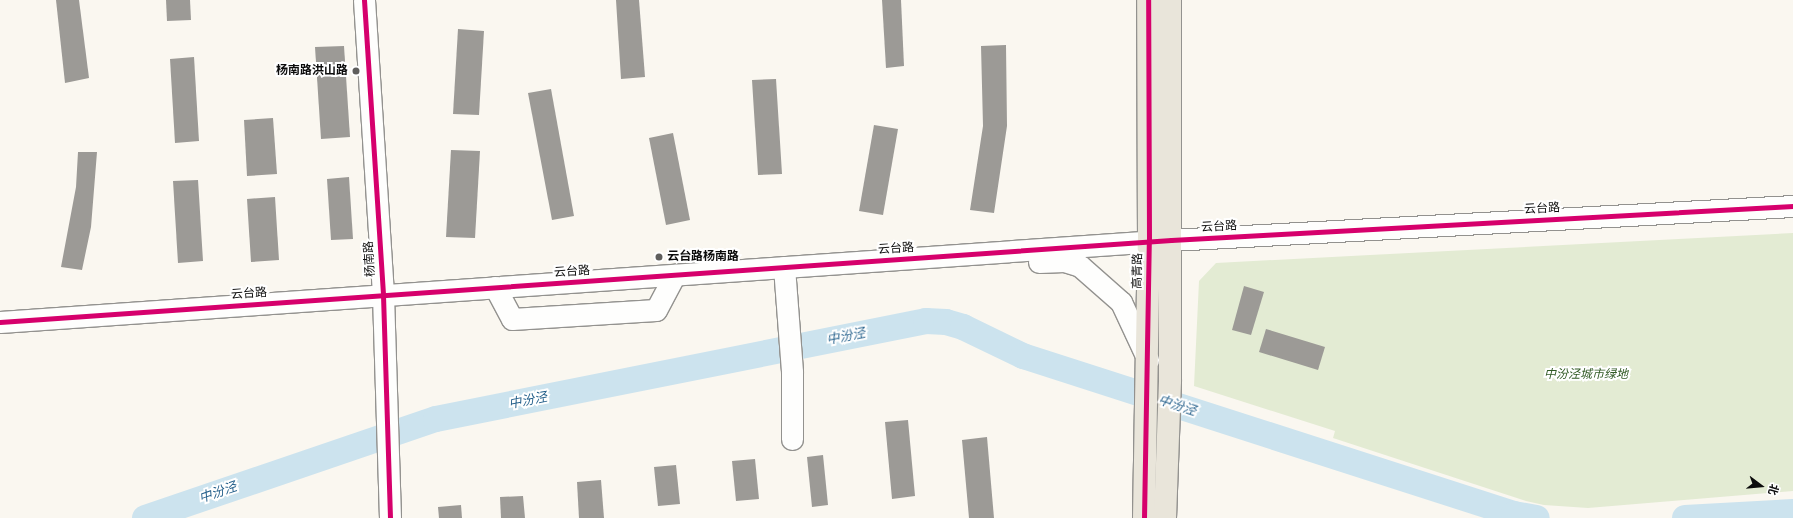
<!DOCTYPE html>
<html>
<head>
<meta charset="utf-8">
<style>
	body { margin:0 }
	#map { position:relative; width:1793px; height:518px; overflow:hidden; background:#faf7f0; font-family:Bitter,"Noto Sans SC",serif }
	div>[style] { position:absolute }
	.green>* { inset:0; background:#e3ebd3 }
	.river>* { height:26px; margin:-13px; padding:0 13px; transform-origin:13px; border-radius:13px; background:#cce3ee }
	.building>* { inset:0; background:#9c9a96 }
	.roads { filter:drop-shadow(1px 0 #93928f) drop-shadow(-1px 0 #93928f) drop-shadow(0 1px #93928f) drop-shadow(0 -1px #93928f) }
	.minor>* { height:21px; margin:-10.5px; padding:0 10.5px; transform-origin:10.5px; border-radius:10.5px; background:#fefefd }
	.major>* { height:22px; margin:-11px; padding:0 11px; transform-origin:11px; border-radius:11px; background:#e9e5da }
	.cycleway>* { height:5px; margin:-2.5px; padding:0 2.5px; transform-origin:2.5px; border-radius:2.5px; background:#d6006c }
	.dots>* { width:11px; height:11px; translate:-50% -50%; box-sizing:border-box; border:2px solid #fff; border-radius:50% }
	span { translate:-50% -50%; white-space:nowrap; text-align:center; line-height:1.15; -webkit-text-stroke:4px #fff; paint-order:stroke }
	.poi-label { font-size:12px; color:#0c0c0c; font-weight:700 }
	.right { translate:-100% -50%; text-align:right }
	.left { translate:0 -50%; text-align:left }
	.street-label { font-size:12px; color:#0c0c0c }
	.park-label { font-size:12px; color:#315a25; font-style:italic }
	.water-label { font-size:13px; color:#26618c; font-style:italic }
	.north { position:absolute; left:1741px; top:466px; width:40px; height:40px; -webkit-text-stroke:3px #fff; paint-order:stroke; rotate:106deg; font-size:11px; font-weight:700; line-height:16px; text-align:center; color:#0c0c0c }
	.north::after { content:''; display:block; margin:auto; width:14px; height:18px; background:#0c0c0c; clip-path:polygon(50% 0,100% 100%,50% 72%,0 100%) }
</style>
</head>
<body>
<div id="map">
	<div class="green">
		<div style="clip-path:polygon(1793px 233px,1793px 491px,1588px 508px,1544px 505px,1526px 501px,1333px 438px,1335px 431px,1194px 386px,1199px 281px,1216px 263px)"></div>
	</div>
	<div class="river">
		<div style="left:145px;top:518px;width:307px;rotate:-18.8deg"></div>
		<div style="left:436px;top:419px;width:500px;rotate:-11.3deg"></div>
		<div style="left:926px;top:321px;width:20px;rotate:3deg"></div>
		<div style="left:946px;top:322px;width:18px;rotate:16deg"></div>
		<div style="left:963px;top:327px;width:67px;rotate:25.8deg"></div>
		<div style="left:1023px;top:356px;width:516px;rotate:17.84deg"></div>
		<div style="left:1514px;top:514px;width:23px;rotate:10deg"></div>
		<div style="left:1685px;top:518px;width:108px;rotate:-3.2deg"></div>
	</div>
	<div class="building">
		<div style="clip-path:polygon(56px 0,79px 0,89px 78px,65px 83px)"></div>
		<div style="clip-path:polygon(166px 0,190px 0,191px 20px,167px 21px)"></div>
		<div style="clip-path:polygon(616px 0,639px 0,645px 77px,621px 79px)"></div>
		<div style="clip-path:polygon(882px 0,901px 0,904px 66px,886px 68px)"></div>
		<div style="clip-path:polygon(458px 29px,484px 31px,479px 115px,453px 114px)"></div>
		<div style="clip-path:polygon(1006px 45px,1007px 126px,994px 213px,970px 210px,983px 126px,981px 46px)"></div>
		<div style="clip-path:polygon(344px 46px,350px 137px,321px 139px,315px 47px)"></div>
		<div style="clip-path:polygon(194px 57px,199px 141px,175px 143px,170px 59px)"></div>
		<div style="clip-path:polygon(776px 79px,782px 174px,758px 175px,752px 80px)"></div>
		<div style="clip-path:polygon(551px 89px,574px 216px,552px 220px,528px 93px)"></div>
		<div style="clip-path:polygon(273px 118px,277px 174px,247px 176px,244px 120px)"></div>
		<div style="clip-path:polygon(874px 125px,898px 129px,883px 215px,859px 211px)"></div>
		<div style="clip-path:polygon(673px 133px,690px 220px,666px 225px,649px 138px)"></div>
		<div style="clip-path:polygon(451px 150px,480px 151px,475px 238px,446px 237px)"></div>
		<div style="clip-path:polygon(78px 152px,97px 152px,91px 227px,82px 270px,61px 267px,76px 187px)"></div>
		<div style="clip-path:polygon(349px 177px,353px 239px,331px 240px,327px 179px)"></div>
		<div style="clip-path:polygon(198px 180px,203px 261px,178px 263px,173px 181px)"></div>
		<div style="clip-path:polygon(275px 197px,279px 260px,251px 262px,247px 199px)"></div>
		<div style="clip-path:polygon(1244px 286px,1264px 292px,1251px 335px,1232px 330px)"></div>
		<div style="clip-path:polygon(1266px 329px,1325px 347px,1318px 370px,1259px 352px)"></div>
		<div style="clip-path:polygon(908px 420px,915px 496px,892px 499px,885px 422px)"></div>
		<div style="clip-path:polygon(987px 437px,994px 518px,969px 518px,962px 440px)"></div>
		<div style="clip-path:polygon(823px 455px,828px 505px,812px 507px,807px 457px)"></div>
		<div style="clip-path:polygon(755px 459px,759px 499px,736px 501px,732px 461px)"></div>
		<div style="clip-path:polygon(676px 465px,680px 504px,658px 506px,654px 467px)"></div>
		<div style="clip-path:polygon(601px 480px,604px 518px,579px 518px,577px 482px)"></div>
		<div style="clip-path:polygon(523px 496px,525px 518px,501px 518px,500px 497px)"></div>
		<div style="clip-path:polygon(461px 505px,462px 518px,439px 518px,438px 507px)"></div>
	</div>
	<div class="roads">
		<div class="minor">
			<div style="left:364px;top:0;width:296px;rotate:86.3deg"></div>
			<div style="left:383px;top:295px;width:223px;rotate:88.2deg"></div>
			<div style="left:1039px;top:262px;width:25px;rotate:-2deg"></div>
			<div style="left:1064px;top:261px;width:17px;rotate:17deg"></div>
			<div style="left:1080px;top:266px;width:55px;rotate:41.3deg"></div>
			<div style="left:1121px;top:302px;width:64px;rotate:65deg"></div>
			<div style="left:784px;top:267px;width:105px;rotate:85.6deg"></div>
			<div style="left:792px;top:372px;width:67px;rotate:90deg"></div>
			<div style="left:495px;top:287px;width:36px;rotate:62deg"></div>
			<div style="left:512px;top:319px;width:144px;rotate:-3.6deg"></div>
			<div style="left:656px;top:310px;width:40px;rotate:-62deg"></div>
			<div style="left:0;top:322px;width:1174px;rotate:-4.01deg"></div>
			<div style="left:1171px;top:240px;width:623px;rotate:-3.13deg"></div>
		</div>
		<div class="major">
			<div style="left:1144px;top:518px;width:277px;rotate:-89deg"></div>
			<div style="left:1149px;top:241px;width:241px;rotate:-90.2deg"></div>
			<div style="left:1165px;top:518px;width:138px;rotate:-87.9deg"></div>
			<div style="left:1170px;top:380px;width:380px;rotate:-90deg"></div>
		</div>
	</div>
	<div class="cycleway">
		<div style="left:364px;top:0;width:296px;rotate:86.3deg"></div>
		<div style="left:383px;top:295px;width:223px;rotate:88.2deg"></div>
		<div style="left:0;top:322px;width:1174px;rotate:-4.01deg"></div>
		<div style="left:1171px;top:240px;width:623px;rotate:-3.13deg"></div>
		<div style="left:1144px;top:518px;width:277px;rotate:-89deg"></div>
		<div style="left:1149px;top:241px;width:241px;rotate:-90.2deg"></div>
	</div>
	<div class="dots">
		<div style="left:356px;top:71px;background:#5f5e5c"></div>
		<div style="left:659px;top:257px;background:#5f5e5c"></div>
	</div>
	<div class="poi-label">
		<span class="right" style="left:348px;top:71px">杨南路洪山路</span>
		<span class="left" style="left:667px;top:257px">云台路杨南路</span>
	</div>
	<div class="street-label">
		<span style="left:1542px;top:209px;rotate:-3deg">云台路</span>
		<span style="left:1219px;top:227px;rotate:-3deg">云台路</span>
		<span style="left:896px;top:249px;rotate:-4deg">云台路</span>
		<span style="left:370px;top:259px;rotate:-94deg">杨南路</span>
		<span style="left:1138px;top:271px;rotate:-89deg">高青路</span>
		<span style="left:572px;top:272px;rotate:-4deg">云台路</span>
		<span style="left:249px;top:294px;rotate:-4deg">云台路</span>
	</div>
	<div class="park-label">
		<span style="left:1586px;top:375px">中汾泾城市绿地</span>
	</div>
	<div class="water-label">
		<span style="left:846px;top:337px;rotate:-11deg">中汾泾</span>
		<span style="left:528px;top:401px;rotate:-11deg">中汾泾</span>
		<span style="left:1177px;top:406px;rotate:18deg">中汾泾</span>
		<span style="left:218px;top:493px;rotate:-19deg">中汾泾</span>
	</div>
	<div class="north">北</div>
</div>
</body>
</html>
